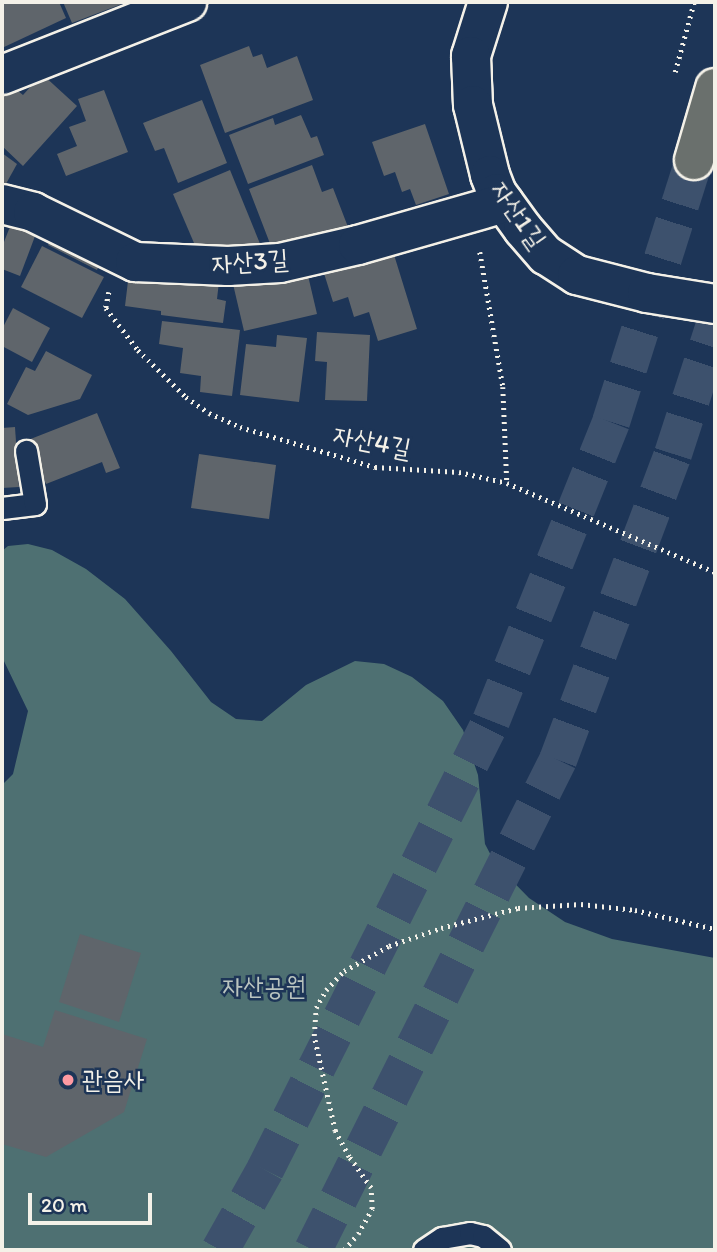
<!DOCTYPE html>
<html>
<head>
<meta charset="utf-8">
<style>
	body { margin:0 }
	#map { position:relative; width:717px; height:1252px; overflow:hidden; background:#1d3557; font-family:Itim,"Poor Story",sans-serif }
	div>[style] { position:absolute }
	.green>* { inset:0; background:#4e7072 }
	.building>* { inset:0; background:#5f656b }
	.primary-tunnel>* { height:38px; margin-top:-19px; transform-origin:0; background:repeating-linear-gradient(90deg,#3d516d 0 38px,transparent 0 57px) }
	.path>* { height:4.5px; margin-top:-2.25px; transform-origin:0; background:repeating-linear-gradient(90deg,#f4f1e8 0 2px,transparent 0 7px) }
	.roads { filter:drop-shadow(2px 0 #f4f1e8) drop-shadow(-2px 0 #f4f1e8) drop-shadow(0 2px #f4f1e8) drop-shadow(0 -2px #f4f1e8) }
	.lane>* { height:21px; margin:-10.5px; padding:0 10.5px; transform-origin:10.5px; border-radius:10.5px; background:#1d3557 }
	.street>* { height:38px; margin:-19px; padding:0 19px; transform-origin:19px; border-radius:19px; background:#1d3557 }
	.primary>* { height:38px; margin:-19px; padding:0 19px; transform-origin:19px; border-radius:19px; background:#6a706d }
	.dots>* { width:19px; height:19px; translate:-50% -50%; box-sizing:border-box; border:4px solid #1d3557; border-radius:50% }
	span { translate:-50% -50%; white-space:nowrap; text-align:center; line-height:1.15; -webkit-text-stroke:5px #1d3557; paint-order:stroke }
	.street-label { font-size:26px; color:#f4f1e8 }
	.park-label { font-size:26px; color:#bac4bf }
	.poi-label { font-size:26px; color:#f4f1e8 }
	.left { translate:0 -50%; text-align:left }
	.frame { position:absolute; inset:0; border:4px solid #f4f1e8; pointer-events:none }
	.scale { position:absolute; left:28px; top:1193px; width:124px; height:32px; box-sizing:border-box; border:4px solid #f4f1e8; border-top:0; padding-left:9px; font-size:21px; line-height:24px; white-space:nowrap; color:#f4f1e8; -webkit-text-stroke:5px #1d3557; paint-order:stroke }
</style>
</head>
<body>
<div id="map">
	<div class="green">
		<div style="clip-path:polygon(28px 544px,52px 550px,86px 569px,125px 599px,171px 651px,211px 702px,236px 719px,262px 721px,306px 685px,355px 661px,384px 664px,412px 677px,443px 701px,463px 730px,478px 775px,485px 844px,495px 863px,529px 898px,565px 922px,612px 939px,715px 958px,715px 1250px,2px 1250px,2px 785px,13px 774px,28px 711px,2px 657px,2px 551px,8px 546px)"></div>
	</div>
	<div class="building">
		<div style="clip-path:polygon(2px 2px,59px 2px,66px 18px,2px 48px)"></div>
		<div style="clip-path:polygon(63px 2px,127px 2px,72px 23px)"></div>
		<div style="clip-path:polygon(249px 46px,253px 57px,262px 54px,267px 68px,297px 56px,313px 100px,225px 133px,200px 65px)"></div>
		<div style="clip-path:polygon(42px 74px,77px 106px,23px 166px,2px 146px,2px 92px,4px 94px,12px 86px,23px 95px)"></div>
		<div style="clip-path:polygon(104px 90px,128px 152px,66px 176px,57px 154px,77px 146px,69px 127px,86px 121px,78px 99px)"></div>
		<div style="clip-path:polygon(202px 100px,227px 163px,178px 183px,164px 148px,155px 151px,143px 123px)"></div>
		<div style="clip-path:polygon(301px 115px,311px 138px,317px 136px,324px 155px,248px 184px,229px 135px,273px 118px,275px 125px)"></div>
		<div style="clip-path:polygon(425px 124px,449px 194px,416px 205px,410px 189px,402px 192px,395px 172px,384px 176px,372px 142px)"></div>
		<div style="clip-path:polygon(2px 153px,17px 164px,2px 191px)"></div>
		<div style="clip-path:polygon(312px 165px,322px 192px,333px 188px,348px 227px,274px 254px,249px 189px)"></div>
		<div style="clip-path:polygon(230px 170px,263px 251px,197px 250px,173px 194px)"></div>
		<div style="clip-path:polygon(15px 214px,40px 223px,20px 276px,2px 269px,2px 247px)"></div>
		<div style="clip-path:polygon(55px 232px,103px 257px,97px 270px,48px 245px)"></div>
		<div style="clip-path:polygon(391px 245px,417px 329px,378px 341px,369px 312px,354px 317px,348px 297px,333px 302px,322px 267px)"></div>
		<div style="clip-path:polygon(42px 246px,104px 277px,82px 318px,21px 287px)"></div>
		<div style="clip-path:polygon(306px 267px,317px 314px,244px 331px,233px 284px)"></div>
		<div style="clip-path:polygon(151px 273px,220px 273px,217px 299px,226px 301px,223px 323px,161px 315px,161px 311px,125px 306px,128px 281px,149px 284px)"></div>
		<div style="clip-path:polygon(13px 308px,50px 328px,32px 362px,2px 346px,2px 329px)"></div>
		<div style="clip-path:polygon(162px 321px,240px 330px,232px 396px,200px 392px,201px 376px,180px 373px,183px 348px,159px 344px)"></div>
		<div style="clip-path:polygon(317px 332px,370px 335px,367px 401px,325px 400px,327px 362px,315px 361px)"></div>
		<div style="clip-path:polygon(277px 335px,307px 338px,299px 402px,240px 395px,246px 344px,276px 347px)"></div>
		<div style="clip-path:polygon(46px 351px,92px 375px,80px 399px,28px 415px,7px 404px,26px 367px,35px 371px)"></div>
		<div style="clip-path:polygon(97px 413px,120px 468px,106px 473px,102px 462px,46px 484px,28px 440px)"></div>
		<div style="clip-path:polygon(15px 427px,19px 487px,2px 488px,2px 428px)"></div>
		<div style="clip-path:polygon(199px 454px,276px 465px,269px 519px,191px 508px)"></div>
		<div style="clip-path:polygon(80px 934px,141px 953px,119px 1022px,59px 1002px)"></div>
		<div style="clip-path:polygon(55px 1010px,147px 1039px,124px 1112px,46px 1157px,2px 1144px,2px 1034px,43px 1047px)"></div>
	</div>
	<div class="primary-tunnel">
		<div style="left:220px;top:1250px;width:92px;rotate:-60.6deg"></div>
		<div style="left:265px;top:1170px;width:503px;rotate:-63.28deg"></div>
		<div style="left:491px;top:721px;width:322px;rotate:-68.1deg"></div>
		<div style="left:611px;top:422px;width:275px;rotate:-72.4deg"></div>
		<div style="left:313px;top:1250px;width:548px;rotate:-63.43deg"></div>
		<div style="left:558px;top:760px;width:327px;rotate:-69.4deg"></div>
		<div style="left:673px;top:454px;width:136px;rotate:-72deg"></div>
	</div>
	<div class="path">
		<div style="left:675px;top:72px;width:73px;rotate:-74.8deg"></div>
		<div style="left:480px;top:252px;width:137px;rotate:80.3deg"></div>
		<div style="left:503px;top:387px;width:96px;rotate:87.6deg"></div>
		<div style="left:109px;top:292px;width:16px;rotate:101deg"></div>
		<div style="left:106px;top:308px;width:53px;rotate:52.7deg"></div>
		<div style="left:138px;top:350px;width:67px;rotate:44.4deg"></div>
		<div style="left:186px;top:397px;width:28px;rotate:35deg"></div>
		<div style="left:209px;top:413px;width:34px;rotate:24deg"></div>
		<div style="left:240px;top:427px;width:141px;rotate:16.5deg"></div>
		<div style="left:375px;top:467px;width:84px;rotate:3.4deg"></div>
		<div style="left:459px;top:472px;width:49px;rotate:12.9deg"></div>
		<div style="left:507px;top:483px;width:226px;rotate:23.2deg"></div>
		<div style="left:344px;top:1250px;width:21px;rotate:-49deg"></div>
		<div style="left:358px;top:1234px;width:29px;rotate:-61deg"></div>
		<div style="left:372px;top:1209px;width:21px;rotate:-93deg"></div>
		<div style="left:371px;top:1188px;width:38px;rotate:-125deg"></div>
		<div style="left:349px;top:1157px;width:30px;rotate:-118deg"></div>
		<div style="left:335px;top:1131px;width:97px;rotate:-102.5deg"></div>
		<div style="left:314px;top:1036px;width:28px;rotate:-86deg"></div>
		<div style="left:316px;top:1008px;width:21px;rotate:-61deg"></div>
		<div style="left:326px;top:990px;width:26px;rotate:-47deg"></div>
		<div style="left:344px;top:971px;width:51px;rotate:-29.1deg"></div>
		<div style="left:389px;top:946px;width:55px;rotate:-19.1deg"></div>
		<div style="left:441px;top:928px;width:80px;rotate:-14.6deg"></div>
		<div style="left:518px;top:908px;width:63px;rotate:-3.6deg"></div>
		<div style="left:581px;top:904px;width:54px;rotate:6.3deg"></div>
		<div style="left:635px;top:910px;width:82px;rotate:13.4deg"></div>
	</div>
	<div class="roads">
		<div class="lane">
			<div style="left:2px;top:508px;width:33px;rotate:-7deg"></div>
			<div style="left:35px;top:504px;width:54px;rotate:-99.6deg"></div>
			<div style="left:424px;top:1250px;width:22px;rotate:-34deg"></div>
			<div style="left:442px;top:1238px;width:28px;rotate:-10deg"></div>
			<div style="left:470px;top:1233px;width:13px;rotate:13deg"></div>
			<div style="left:483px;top:1236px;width:22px;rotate:39deg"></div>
		</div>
		<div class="street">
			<div style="left:488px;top:2px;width:57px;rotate:107.5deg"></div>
			<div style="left:471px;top:56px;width:49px;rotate:87.7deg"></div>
			<div style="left:473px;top:105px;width:72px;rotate:76.3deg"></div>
			<div style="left:490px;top:175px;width:19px;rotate:69deg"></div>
			<div style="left:497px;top:193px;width:44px;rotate:54.2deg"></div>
			<div style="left:523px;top:229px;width:35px;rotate:49deg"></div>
			<div style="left:546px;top:255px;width:37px;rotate:33deg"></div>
			<div style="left:577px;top:275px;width:72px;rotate:14.4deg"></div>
			<div style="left:647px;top:293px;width:69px;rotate:9.2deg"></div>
			<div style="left:2px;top:75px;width:199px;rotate:-21.5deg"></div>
			<div style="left:2px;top:204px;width:32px;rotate:14deg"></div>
			<div style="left:33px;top:212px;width:114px;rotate:26.1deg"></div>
			<div style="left:135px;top:262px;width:93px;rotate:2.5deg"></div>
			<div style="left:228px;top:266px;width:52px;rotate:-3.3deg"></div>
			<div style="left:280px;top:263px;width:80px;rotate:-13deg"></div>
			<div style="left:358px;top:245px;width:152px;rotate:-16deg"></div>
		</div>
		<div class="primary">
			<div style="left:694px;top:160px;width:75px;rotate:-73.7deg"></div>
		</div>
	</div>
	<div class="dots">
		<div style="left:68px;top:1080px;background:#ff9aa2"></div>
	</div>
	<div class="street-label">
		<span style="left:518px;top:215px;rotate:55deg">자산1길</span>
		<span style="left:250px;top:262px;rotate:-4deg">자산3길</span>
		<span style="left:372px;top:442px;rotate:11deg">자산4길</span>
	</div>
	<div class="park-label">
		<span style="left:264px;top:987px">자산공원</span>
	</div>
	<div class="poi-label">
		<span class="left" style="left:82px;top:1080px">관음사</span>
	</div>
	<div class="frame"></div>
	<div class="scale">20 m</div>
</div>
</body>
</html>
